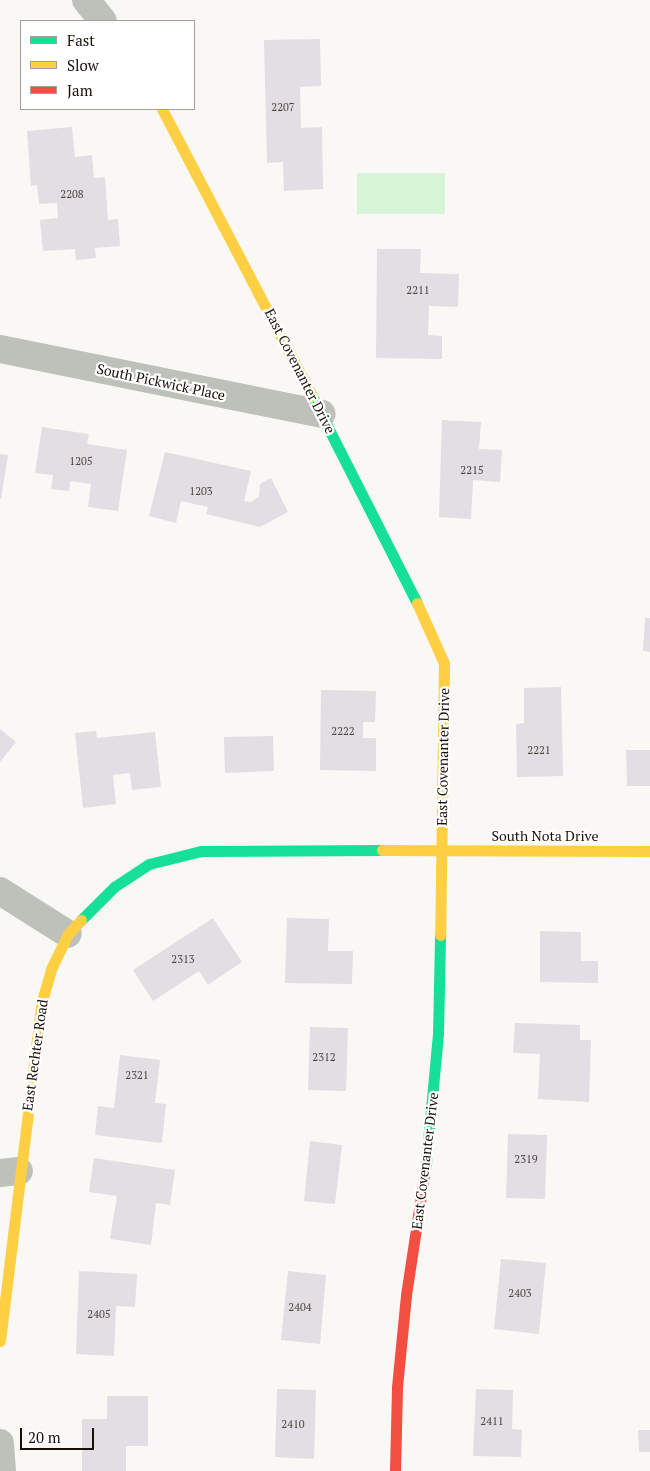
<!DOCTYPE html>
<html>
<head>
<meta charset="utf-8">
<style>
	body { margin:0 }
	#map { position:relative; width:650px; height:1471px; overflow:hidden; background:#faf8f5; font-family:"PT Serif",serif }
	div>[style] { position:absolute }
	.green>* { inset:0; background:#d7f4d6 }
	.building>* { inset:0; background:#e2dee3 }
	.street>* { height:28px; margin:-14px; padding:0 14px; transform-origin:14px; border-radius:14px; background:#bec0ba }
	.fast>* { height:11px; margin:-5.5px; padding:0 5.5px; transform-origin:5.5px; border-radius:5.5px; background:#16e098 }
	.slow>* { height:11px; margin:-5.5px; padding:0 5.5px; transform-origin:5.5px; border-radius:5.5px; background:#ffcf43 }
	.jam>* { height:11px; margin:-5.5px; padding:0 5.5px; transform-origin:5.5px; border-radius:5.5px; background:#f24e42 }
	span { translate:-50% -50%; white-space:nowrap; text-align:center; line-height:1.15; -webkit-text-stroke:4.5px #fff; paint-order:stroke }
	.number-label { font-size:11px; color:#4c4640 }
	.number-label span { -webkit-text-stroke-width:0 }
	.street-label { font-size:14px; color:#181106 }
	.legend { position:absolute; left:20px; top:20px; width:175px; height:90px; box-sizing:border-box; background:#fff; border:1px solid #a3a09b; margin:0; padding:6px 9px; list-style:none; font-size:15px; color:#181106 }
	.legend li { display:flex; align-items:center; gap:10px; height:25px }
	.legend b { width:25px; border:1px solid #a3a09b }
	.scale { position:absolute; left:20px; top:1428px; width:74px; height:22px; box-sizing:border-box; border:2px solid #181106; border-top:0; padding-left:6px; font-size:15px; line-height:18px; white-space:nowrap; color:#181106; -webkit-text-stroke:4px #fff; paint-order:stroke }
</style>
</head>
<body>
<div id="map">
	<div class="green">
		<div style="clip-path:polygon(357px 173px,445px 173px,445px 214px,357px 214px)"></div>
	</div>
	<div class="building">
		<div style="clip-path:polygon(320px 39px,321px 86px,300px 87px,301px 128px,322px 127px,323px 189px,284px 191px,283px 162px,267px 163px,264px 40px)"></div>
		<div style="clip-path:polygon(72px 127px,75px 157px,92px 155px,94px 178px,105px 177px,108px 220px,118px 219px,120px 246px,95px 248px,96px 258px,76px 260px,75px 249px,43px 251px,40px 220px,58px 218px,57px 203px,39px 204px,37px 185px,31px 186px,27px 131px)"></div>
		<div style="clip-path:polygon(377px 249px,421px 249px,420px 273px,459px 274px,458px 307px,429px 306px,428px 335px,442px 336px,442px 359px,376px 358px)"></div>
		<div style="clip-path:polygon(442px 420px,481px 422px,479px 449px,502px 450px,500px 482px,473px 480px,471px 519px,439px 517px)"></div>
		<div style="clip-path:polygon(42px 427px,89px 434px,87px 444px,127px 450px,118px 511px,88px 507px,91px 484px,70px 481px,69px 491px,51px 489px,53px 475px,35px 473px)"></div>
		<div style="clip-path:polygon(165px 452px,251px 471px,244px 501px,250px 502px,259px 497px,260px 484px,271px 478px,288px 512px,260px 527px,206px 514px,208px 507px,181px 501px,176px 523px,149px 516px)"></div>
		<div style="clip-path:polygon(0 454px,8px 455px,1px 499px,0 499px)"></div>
		<div style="clip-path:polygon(645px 618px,650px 618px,650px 652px,643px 651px)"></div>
		<div style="clip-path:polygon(561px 687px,563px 776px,517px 777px,516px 724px,524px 723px,524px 688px)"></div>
		<div style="clip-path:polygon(321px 690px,376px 691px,375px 722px,363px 722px,363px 738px,376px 738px,376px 771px,320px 770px)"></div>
		<div style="clip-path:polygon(0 729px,16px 742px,0 762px)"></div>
		<div style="clip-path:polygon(96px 731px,97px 738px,155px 732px,161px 787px,132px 790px,130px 773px,113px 775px,116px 804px,83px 808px,75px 733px)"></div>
		<div style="clip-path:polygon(273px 736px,274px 771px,225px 773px,224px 737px)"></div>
		<div style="clip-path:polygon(626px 750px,650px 750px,650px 786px,627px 786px)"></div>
		<div style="clip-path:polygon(213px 918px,242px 962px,208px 985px,199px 971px,153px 1001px,133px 970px)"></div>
		<div style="clip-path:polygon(287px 918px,329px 919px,328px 951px,353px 951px,352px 984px,285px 983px)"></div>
		<div style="clip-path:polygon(540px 931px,581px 932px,581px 961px,598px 961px,598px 983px,540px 982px)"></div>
		<div style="clip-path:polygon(515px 1023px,580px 1025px,580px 1040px,591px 1040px,589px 1102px,538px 1099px,540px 1054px,513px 1053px)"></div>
		<div style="clip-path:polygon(310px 1027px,348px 1028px,346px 1091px,308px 1090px)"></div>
		<div style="clip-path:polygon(120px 1055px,160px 1060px,155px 1103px,166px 1104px,162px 1143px,95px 1135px,98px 1106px,114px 1108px)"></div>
		<div style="clip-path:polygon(508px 1134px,547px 1135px,545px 1199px,506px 1198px)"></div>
		<div style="clip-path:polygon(310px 1141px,342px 1145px,335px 1204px,304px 1201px)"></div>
		<div style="clip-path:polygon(94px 1158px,175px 1170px,170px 1205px,156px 1203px,151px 1245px,110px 1239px,117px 1196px,89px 1192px)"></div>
		<div style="clip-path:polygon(501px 1259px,546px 1263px,539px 1334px,494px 1329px)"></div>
		<div style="clip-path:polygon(79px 1271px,137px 1274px,135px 1307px,116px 1306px,114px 1356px,76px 1354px)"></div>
		<div style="clip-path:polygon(288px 1271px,326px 1275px,320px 1344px,281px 1340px)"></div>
		<div style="clip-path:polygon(277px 1389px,316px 1390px,314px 1459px,275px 1457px)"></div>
		<div style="clip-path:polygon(476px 1389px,513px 1390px,512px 1429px,522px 1430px,521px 1457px,473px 1456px)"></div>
		<div style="clip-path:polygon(107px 1396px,148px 1396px,148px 1446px,126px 1446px,126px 1471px,82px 1471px,82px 1419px,107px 1419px)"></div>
		<div style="clip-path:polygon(638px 1430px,650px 1430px,650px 1452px,639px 1452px)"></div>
	</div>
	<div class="street">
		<div style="left:86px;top:0;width:27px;rotate:51deg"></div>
		<div style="left:0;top:349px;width:328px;rotate:11.4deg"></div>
		<div style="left:0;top:891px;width:80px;rotate:32.3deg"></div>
		<div style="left:0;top:1173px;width:19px;rotate:-6deg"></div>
		<div style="left:0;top:1443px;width:28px;rotate:86deg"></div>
	</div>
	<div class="fast">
		<div style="left:312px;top:396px;width:232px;rotate:63.1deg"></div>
		<div style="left:81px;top:920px;width:47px;rotate:-45deg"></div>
		<div style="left:114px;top:887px;width:42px;rotate:-33.3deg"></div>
		<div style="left:149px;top:864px;width:54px;rotate:-14deg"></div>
		<div style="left:201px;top:851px;width:181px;rotate:-0.3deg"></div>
		<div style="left:426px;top:1163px;width:130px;rotate:-84.7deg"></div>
		<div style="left:438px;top:1034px;width:99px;rotate:-88.8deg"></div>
	</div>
	<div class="slow">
		<div style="left:162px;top:109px;width:324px;rotate:62.4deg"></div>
		<div style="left:417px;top:603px;width:66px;rotate:65.8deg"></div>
		<div style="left:444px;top:663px;width:272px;rotate:90.8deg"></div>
		<div style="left:382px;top:850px;width:268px;rotate:0.2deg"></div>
		<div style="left:0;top:1341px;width:343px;rotate:-83deg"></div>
		<div style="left:42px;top:1001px;width:33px;rotate:-74deg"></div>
		<div style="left:51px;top:969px;width:39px;rotate:-64deg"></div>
		<div style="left:68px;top:934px;width:19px;rotate:-47deg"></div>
	</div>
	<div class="jam">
		<div style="left:395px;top:1471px;width:84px;rotate:-88.6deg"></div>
		<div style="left:397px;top:1387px;width:92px;rotate:-84.4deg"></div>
		<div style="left:406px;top:1295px;width:134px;rotate:-81.4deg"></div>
	</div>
	<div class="number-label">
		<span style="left:283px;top:107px">2207</span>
		<span style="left:72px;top:194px">2208</span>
		<span style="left:418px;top:290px">2211</span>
		<span style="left:81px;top:461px">1205</span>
		<span style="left:472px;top:470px">2215</span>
		<span style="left:201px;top:491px">1203</span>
		<span style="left:343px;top:731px">2222</span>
		<span style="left:539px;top:750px">2221</span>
		<span style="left:183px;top:959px">2313</span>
		<span style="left:324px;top:1057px">2312</span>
		<span style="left:137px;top:1075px">2321</span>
		<span style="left:526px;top:1159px">2319</span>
		<span style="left:520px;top:1293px">2403</span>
		<span style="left:300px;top:1307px">2404</span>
		<span style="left:99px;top:1314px">2405</span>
		<span style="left:492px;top:1421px">2411</span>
		<span style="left:293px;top:1424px">2410</span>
	</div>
	<div class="street-label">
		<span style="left:300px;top:371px;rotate:63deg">East Covenanter Drive</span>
		<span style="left:161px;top:382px;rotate:12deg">South Pickwick Place</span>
		<span style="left:443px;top:757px;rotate:-89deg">East Covenanter Drive</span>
		<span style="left:545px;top:836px">South Nota Drive</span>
		<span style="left:35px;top:1055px;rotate:-82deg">East Rechter Road</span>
		<span style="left:425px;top:1161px;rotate:-83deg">East Covenanter Drive</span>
	</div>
	<ul class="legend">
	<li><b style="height:6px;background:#16e098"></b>Fast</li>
	<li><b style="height:6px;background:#ffcf43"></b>Slow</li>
	<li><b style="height:6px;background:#f24e42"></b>Jam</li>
	</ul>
	<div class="scale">20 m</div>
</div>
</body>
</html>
